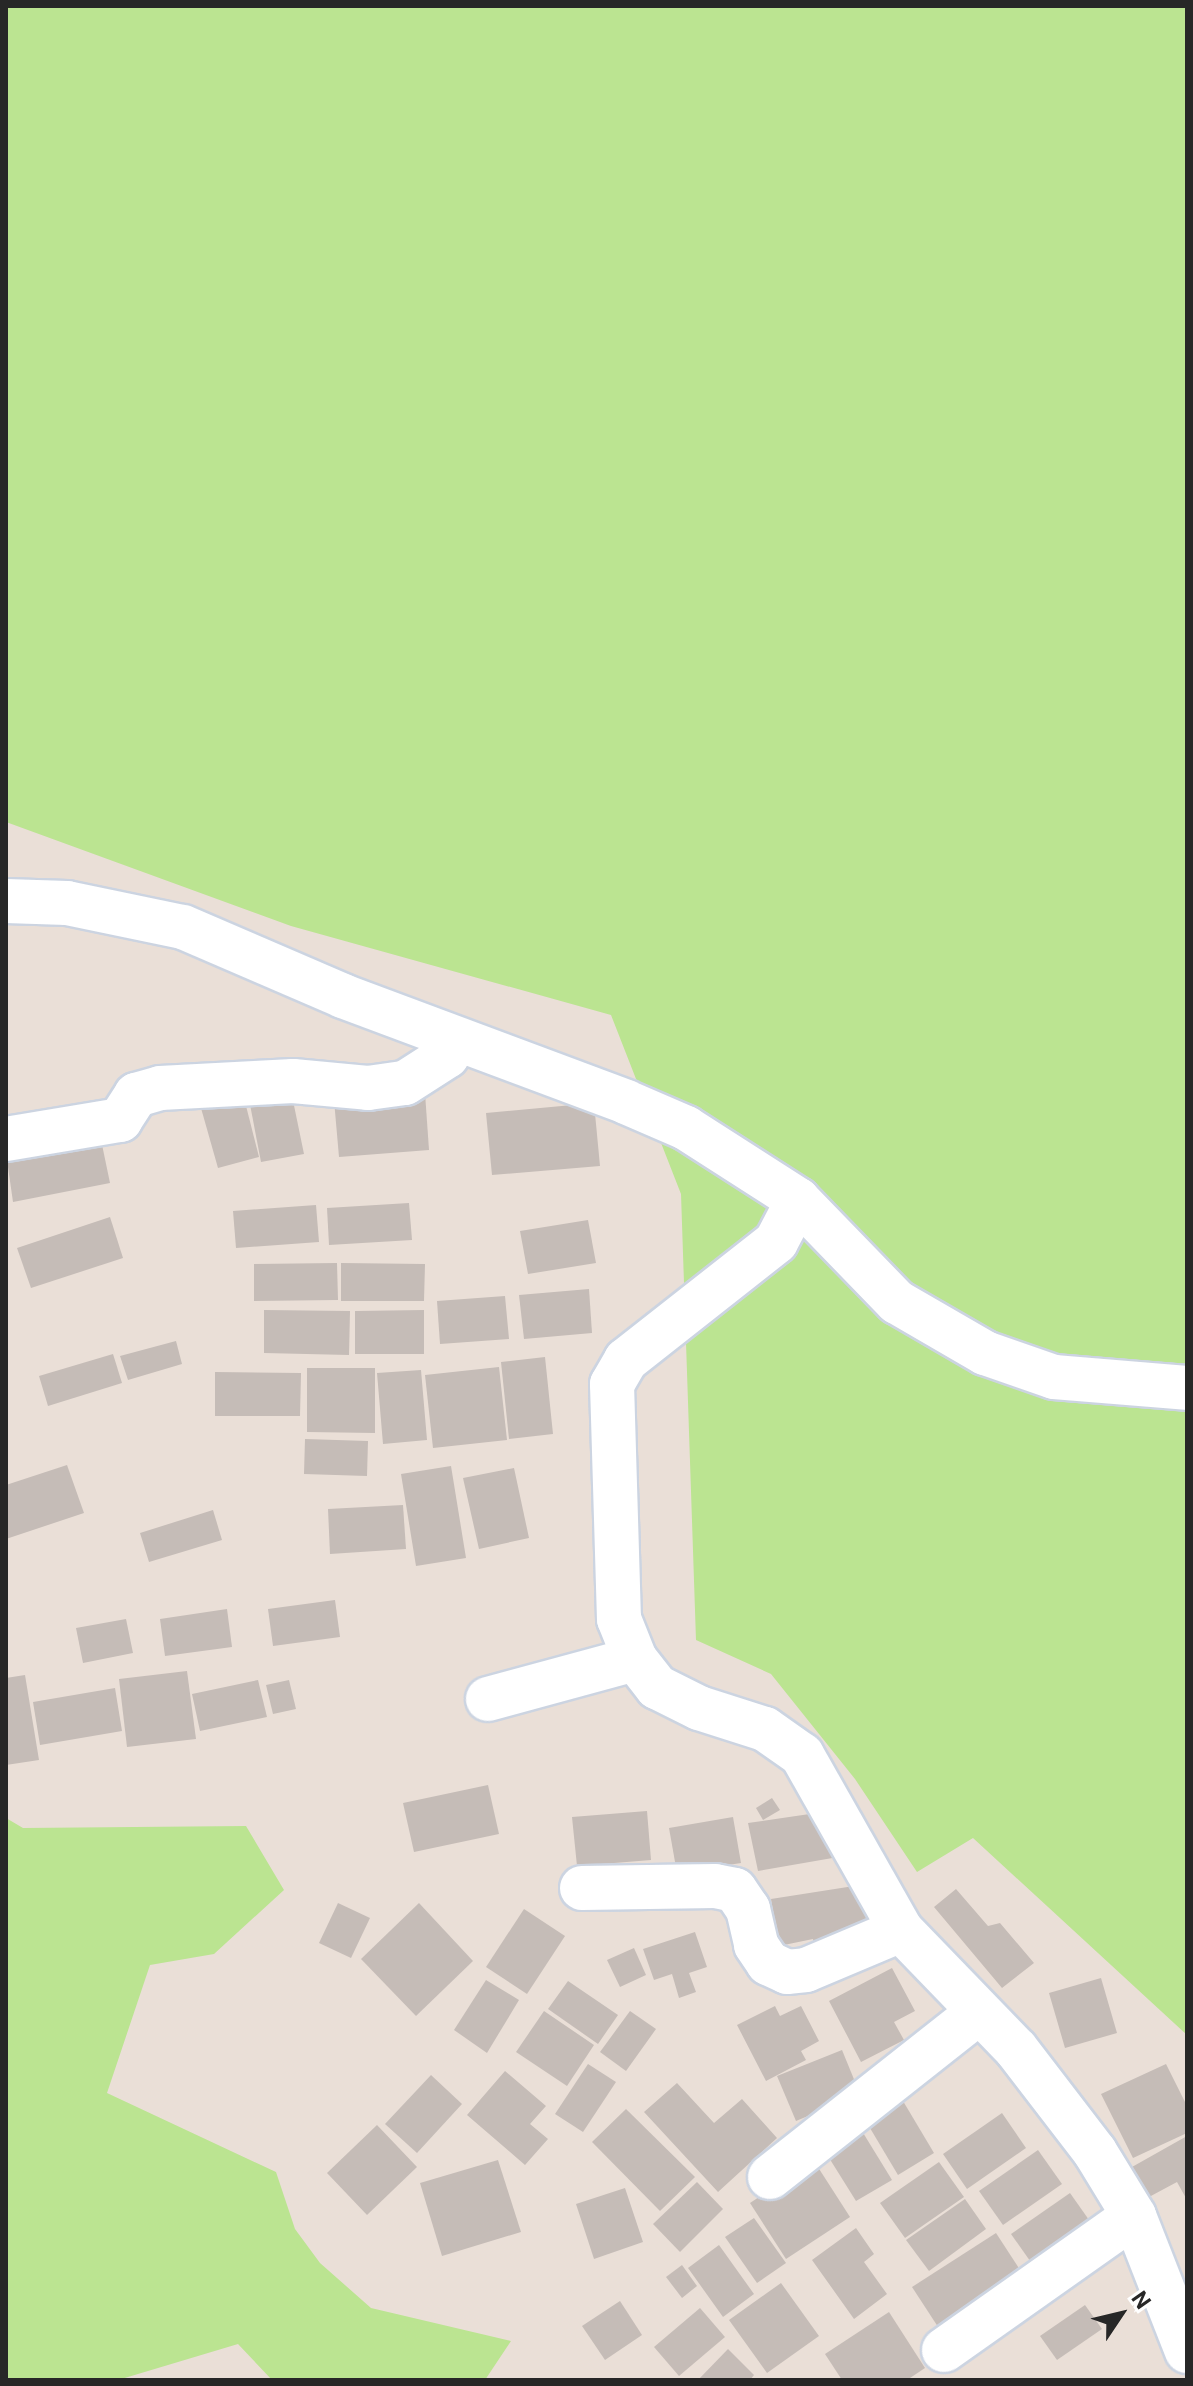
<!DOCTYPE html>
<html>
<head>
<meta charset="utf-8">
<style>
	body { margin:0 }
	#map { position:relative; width:1193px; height:2386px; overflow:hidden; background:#eadfd7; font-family:Roboto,sans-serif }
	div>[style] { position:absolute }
	.green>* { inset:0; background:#bbe491 }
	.building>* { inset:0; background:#c5bcb7 }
	.roads { filter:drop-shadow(2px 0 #ccd4e1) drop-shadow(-2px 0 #ccd4e1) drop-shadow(0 2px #ccd4e1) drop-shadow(0 -2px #ccd4e1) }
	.minor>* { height:44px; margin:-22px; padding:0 22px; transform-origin:22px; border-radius:22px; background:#fff }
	span { translate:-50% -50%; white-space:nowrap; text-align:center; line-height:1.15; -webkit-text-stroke:6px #fff; paint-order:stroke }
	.frame { position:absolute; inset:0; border:8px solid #272727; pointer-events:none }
	.north { position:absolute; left:1081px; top:2274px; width:80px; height:80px; -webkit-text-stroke:6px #fff; paint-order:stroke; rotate:55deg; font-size:22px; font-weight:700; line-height:32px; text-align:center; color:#272727 }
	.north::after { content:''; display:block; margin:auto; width:28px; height:36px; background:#272727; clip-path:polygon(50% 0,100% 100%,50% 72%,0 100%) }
</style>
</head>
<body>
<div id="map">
	<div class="green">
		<div style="clip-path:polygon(6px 6px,1187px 6px,1187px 2035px,973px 1838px,917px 1872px,855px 1779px,771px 1674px,696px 1640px,681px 1194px,611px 1015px,291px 926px,6px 822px)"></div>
		<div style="clip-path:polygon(6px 1818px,23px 1828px,246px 1826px,284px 1890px,214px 1954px,150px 1965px,107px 2093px,276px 2172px,295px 2229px,320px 2263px,371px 2308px,511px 2341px,485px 2380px,272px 2380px,238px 2344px,118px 2380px,6px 2380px)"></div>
	</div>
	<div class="building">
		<div style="clip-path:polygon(290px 1086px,304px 1154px,261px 1162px,248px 1094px)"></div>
		<div style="clip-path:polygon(242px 1090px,259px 1157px,218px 1168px,199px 1101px)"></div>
		<div style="clip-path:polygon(425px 1093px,429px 1150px,339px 1157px,334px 1100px)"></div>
		<div style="clip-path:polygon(594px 1103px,600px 1166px,492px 1175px,486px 1113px)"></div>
		<div style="clip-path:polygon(100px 1135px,110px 1183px,13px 1202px,6px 1153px)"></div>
		<div style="clip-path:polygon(409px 1203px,412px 1240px,329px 1245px,327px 1208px)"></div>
		<div style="clip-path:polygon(316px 1205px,319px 1242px,236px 1248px,233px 1211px)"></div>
		<div style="clip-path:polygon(110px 1217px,123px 1258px,31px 1288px,17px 1248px)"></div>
		<div style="clip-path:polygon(588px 1220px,596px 1263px,528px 1274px,520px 1231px)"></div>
		<div style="clip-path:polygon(337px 1263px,338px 1300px,254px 1301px,254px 1264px)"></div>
		<div style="clip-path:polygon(341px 1263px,425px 1264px,424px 1301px,341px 1301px)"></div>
		<div style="clip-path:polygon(589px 1289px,592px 1333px,524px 1339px,519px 1295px)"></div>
		<div style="clip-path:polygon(505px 1296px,509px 1339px,440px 1344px,437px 1301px)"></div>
		<div style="clip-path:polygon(264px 1310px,350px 1311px,349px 1355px,264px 1353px)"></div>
		<div style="clip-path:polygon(424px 1310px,424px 1354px,355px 1354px,355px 1311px)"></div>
		<div style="clip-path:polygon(176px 1341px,182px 1364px,128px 1380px,120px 1356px)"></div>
		<div style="clip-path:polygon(113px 1354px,122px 1383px,48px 1406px,39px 1376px)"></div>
		<div style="clip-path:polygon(545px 1357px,553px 1434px,509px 1439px,501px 1362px)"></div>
		<div style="clip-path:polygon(499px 1367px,507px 1440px,433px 1448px,425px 1375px)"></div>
		<div style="clip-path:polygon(307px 1368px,375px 1368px,375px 1433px,307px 1432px)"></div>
		<div style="clip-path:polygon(421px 1370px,427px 1440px,383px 1444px,377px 1373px)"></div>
		<div style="clip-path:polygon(215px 1372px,301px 1373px,300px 1416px,215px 1416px)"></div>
		<div style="clip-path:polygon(305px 1439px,368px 1441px,367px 1476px,304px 1474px)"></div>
		<div style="clip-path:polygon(67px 1465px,84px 1513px,6px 1539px,6px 1485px)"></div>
		<div style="clip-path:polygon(451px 1466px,466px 1558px,416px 1566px,401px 1474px)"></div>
		<div style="clip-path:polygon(514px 1468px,529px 1538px,479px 1549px,463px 1478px)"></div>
		<div style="clip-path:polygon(403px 1505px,406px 1549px,330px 1554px,328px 1509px)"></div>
		<div style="clip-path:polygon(213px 1510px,222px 1540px,149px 1562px,140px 1533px)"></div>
		<div style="clip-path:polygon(335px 1600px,340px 1637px,273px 1646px,268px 1609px)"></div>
		<div style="clip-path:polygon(227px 1609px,232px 1647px,165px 1656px,160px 1619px)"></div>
		<div style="clip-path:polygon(126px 1619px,133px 1653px,83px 1663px,76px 1628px)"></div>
		<div style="clip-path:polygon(187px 1671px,196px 1739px,127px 1747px,119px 1679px)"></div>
		<div style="clip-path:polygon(25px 1675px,39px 1760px,6px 1765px,6px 1678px)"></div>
		<div style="clip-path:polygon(258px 1680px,267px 1717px,200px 1731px,192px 1694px)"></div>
		<div style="clip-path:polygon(289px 1680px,296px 1709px,273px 1714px,266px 1685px)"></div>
		<div style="clip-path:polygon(115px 1688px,122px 1731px,40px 1745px,33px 1702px)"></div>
		<div style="clip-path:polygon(488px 1785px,499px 1834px,414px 1852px,403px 1803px)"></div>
		<div style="clip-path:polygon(772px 1798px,780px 1810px,763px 1820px,756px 1808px)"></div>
		<div style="clip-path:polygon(647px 1811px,651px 1860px,577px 1866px,572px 1817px)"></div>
		<div style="clip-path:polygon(830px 1811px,844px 1856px,758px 1871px,748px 1823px)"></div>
		<div style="clip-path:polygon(733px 1817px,741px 1863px,677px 1873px,669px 1828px)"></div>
		<div style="clip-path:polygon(854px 1886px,873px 1928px,815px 1952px,813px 1939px,779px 1946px,771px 1899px)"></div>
		<div style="clip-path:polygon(956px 1889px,988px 1926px,1000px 1923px,1034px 1963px,1002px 1988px,934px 1907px)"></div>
		<div style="clip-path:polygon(338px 1903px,370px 1918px,351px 1958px,319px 1943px)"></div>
		<div style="clip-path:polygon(419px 1903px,473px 1961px,416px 2016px,361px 1959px)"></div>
		<div style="clip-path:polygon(524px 1909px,565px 1936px,527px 1994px,486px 1967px)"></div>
		<div style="clip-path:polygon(695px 1932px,707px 1967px,689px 1973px,696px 1992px,679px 1998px,672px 1974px,654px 1980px,643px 1949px)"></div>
		<div style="clip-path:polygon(634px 1948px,646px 1975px,620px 1987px,607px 1960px)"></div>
		<div style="clip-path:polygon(892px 1968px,915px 2011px,894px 2022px,904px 2040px,861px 2062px,829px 2001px)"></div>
		<div style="clip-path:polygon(1101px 1978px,1117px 2033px,1065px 2048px,1049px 1993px)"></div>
		<div style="clip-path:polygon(486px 1980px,519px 2000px,487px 2053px,454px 2030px)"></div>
		<div style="clip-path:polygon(568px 1981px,618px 2015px,598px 2044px,548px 2009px)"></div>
		<div style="clip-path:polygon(775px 2006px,780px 2016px,801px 2006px,819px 2041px,801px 2051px,806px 2060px,766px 2081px,737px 2025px)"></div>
		<div style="clip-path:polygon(544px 2011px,594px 2045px,567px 2086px,516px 2052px)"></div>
		<div style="clip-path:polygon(630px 2011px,656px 2029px,626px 2071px,600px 2052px)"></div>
		<div style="clip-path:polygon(842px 2050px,860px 2094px,796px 2121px,777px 2076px)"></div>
		<div style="clip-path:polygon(588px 2064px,616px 2082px,583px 2132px,555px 2114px)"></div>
		<div style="clip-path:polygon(1166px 2064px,1187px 2106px,1187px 2133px,1133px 2158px,1101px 2094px)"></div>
		<div style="clip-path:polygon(505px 2071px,546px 2106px,530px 2124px,548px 2139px,525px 2165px,467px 2115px)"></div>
		<div style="clip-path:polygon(431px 2075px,462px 2104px,417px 2153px,385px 2124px)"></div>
		<div style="clip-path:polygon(677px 2083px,714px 2123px,742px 2099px,777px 2138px,718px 2192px,644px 2112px)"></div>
		<div style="clip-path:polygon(900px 2096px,934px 2153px,898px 2175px,864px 2118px)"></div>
		<div style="clip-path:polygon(626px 2109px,695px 2177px,660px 2211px,592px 2142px)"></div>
		<div style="clip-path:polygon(1002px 2113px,1026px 2148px,967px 2189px,943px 2154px)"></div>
		<div style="clip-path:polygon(857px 2123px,892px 2180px,856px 2201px,821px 2145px)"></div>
		<div style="clip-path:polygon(377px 2125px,417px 2167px,367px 2215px,327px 2173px)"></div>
		<div style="clip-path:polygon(1187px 2136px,1187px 2200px,1177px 2182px,1149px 2197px,1132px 2167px)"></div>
		<div style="clip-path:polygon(1038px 2150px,1062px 2184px,1003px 2225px,979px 2191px)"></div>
		<div style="clip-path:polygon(498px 2160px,521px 2232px,442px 2256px,420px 2183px)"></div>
		<div style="clip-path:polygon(814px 2161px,850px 2217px,786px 2259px,750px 2203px)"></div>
		<div style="clip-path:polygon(939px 2162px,964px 2197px,905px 2238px,880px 2203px)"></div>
		<div style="clip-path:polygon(697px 2182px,723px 2209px,680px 2252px,653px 2224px)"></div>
		<div style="clip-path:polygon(625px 2188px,643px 2242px,594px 2259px,576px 2204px)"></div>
		<div style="clip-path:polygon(1070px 2193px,1094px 2227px,1035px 2268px,1011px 2234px)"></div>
		<div style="clip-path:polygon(965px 2199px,986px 2229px,929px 2271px,906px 2240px)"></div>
		<div style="clip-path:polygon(754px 2218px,786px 2263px,757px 2283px,725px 2237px)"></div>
		<div style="clip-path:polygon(856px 2228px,874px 2254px,864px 2262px,887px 2294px,854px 2319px,812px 2260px)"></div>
		<div style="clip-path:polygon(996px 2233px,1026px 2279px,942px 2333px,912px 2287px)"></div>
		<div style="clip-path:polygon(719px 2245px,754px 2294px,723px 2317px,688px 2268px)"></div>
		<div style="clip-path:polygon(682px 2265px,697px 2286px,682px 2298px,666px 2277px)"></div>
		<div style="clip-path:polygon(781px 2283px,819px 2336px,767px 2373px,729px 2320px)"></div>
		<div style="clip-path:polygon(620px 2301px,642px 2335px,605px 2360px,582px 2326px)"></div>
		<div style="clip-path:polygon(1085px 2305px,1102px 2329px,1057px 2360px,1040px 2336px)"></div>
		<div style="clip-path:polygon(700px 2308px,725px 2337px,679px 2376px,654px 2347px)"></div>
		<div style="clip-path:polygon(889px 2312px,925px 2368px,907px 2380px,842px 2380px,825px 2354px)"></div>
		<div style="clip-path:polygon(728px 2349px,754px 2375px,750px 2380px,698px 2380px)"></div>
	</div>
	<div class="roads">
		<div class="minor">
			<div style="left:6px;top:901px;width:61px;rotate:1.9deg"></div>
			<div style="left:67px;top:903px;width:118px;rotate:11.7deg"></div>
			<div style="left:183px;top:927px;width:174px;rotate:23.3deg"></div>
			<div style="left:343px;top:996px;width:302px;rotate:20.5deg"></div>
			<div style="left:626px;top:1102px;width:65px;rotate:23.4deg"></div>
			<div style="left:686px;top:1128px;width:133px;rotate:32.7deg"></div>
			<div style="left:798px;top:1200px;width:142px;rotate:45.9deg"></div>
			<div style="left:897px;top:1302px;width:102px;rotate:30.1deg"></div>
			<div style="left:985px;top:1353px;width:73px;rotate:19.2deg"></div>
			<div style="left:1054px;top:1377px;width:133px;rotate:4.7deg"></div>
			<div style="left:6px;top:1139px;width:116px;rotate:-9.5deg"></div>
			<div style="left:120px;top:1120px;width:30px;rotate:-57deg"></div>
			<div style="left:136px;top:1095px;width:25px;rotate:-16deg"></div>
			<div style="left:160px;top:1088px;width:133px;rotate:-3deg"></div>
			<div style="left:293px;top:1081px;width:75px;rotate:5.3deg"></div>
			<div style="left:368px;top:1088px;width:37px;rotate:-8deg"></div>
			<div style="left:405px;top:1083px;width:50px;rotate:-32.7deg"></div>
			<div style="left:447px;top:1056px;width:19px;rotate:-62deg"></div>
			<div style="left:798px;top:1200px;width:47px;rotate:117.6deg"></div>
			<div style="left:776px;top:1242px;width:191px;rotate:141.8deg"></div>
			<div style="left:626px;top:1360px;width:28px;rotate:120deg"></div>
			<div style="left:612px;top:1384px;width:235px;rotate:88.3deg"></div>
			<div style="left:619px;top:1619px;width:43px;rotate:68.2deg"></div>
			<div style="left:635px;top:1659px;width:36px;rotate:52deg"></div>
			<div style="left:657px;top:1687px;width:47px;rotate:26.6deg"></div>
			<div style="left:699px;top:1708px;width:69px;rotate:17.7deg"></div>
			<div style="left:765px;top:1729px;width:45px;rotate:35.1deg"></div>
			<div style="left:802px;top:1755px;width:201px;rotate:60.5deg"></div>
			<div style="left:901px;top:1930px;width:165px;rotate:46deg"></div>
			<div style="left:1016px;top:2049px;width:130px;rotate:52.5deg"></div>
			<div style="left:1095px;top:2152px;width:75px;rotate:58.6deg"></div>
			<div style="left:1134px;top:2216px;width:145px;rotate:68.6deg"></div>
			<div style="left:488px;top:1699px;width:152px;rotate:-15.2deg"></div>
			<div style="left:582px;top:1888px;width:133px;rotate:-0.9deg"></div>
			<div style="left:715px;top:1886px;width:20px;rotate:11deg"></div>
			<div style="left:735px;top:1890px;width:23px;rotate:56deg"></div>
			<div style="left:748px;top:1909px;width:37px;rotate:77deg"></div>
			<div style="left:756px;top:1945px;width:22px;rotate:56deg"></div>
			<div style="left:768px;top:1963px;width:21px;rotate:25deg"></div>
			<div style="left:787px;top:1972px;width:19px;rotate:-6deg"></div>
			<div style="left:806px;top:1970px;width:103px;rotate:-22.8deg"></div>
			<div style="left:770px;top:2177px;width:265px;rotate:-38.3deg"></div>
			<div style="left:944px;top:2350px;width:232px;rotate:-35.2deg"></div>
		</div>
	</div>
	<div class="frame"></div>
	<div class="north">N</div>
</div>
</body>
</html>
